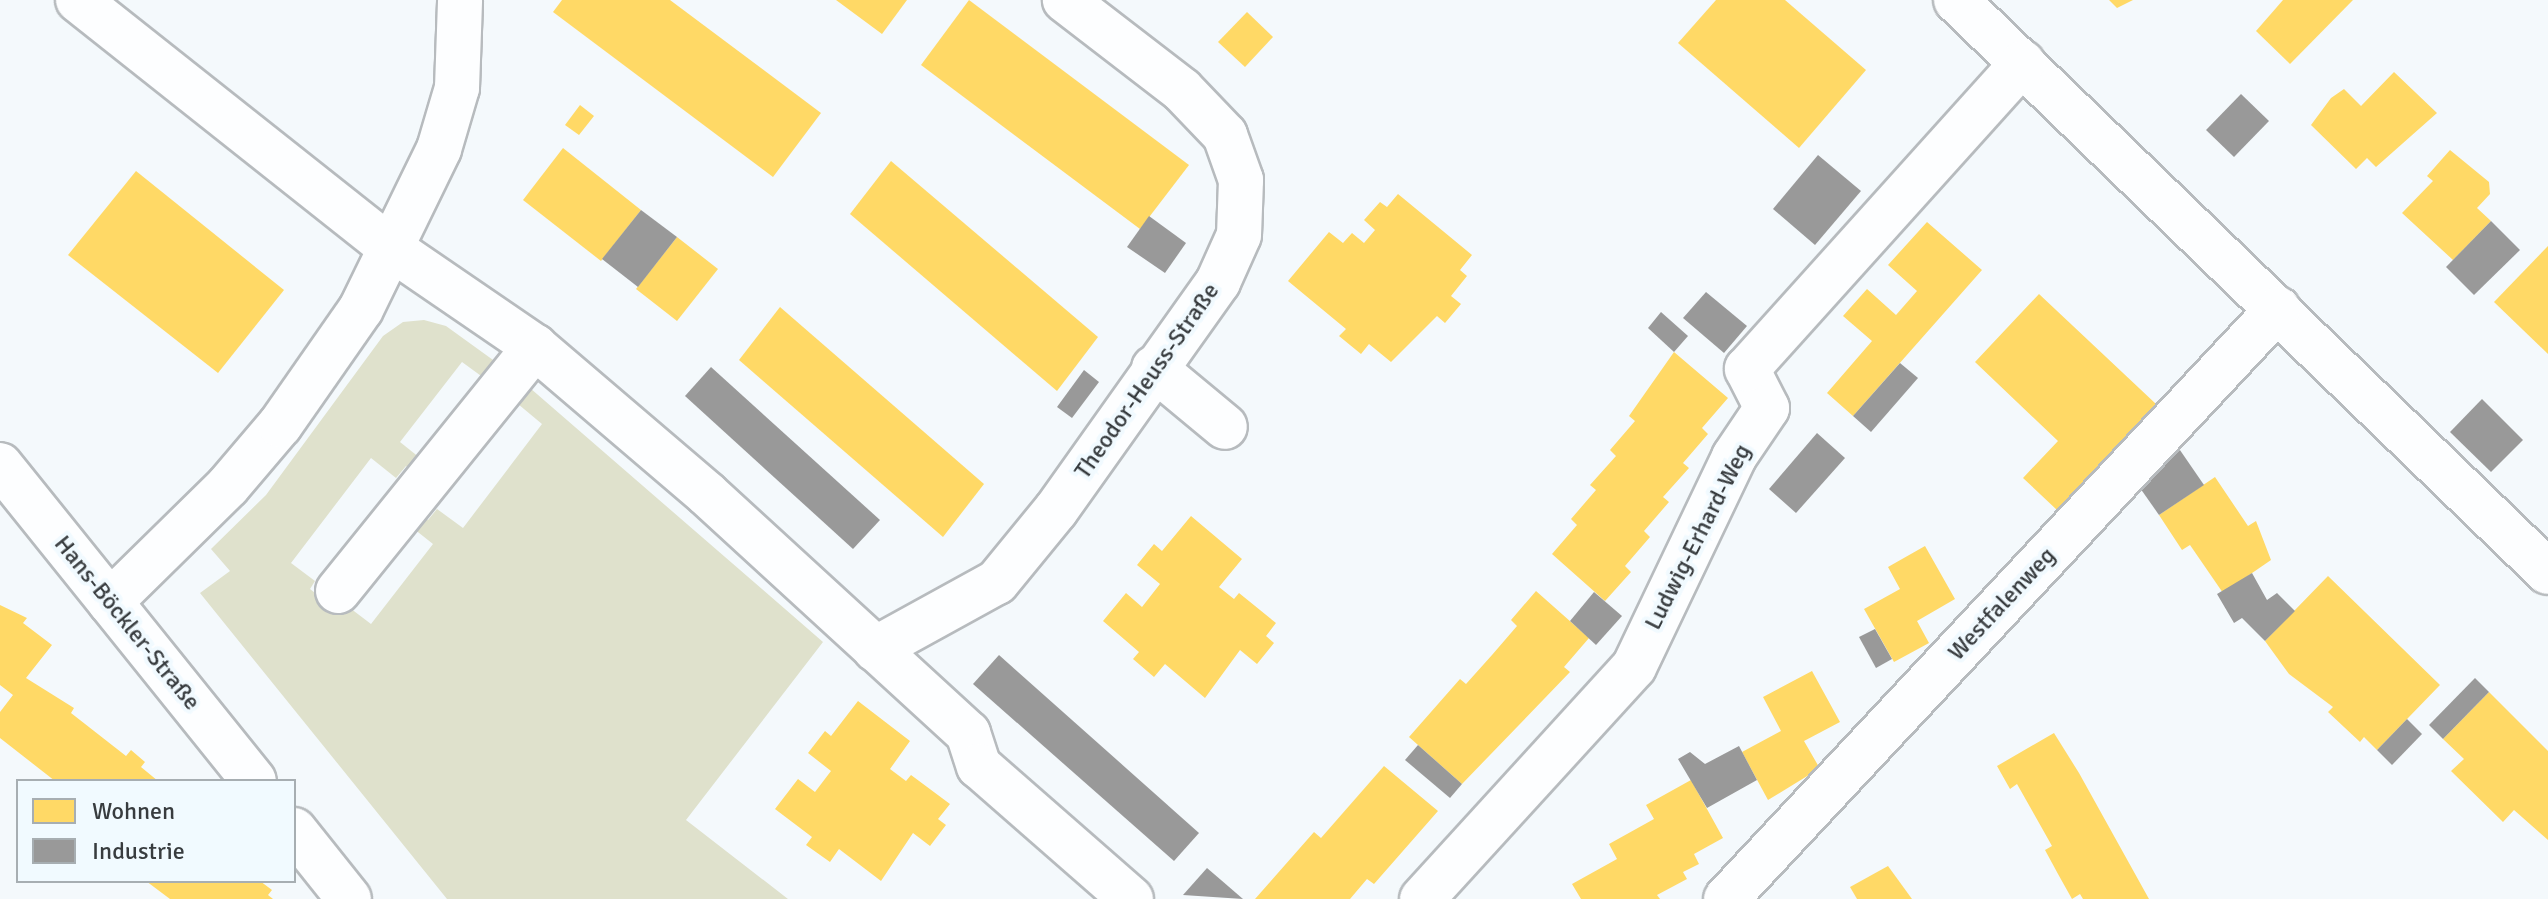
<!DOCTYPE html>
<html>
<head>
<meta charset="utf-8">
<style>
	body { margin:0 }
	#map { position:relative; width:2548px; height:899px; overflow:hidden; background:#f4f9fc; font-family:Signika,sans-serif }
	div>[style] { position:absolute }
	.forest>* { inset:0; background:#dfe1cc }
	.homes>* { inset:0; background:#ffd966 }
	.industry>* { inset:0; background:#999 }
	.roads { filter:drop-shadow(2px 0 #b7bbbe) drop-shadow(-2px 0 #b7bbbe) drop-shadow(0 2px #b7bbbe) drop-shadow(0 -2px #b7bbbe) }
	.minor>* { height:44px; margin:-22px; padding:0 22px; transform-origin:22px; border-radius:22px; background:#fdfeff }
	span { translate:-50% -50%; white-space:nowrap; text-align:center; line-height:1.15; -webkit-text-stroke:8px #f1faff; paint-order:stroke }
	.street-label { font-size:24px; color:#383c3f }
	.legend { position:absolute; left:16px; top:779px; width:280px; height:104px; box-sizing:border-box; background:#f1faff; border:2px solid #a7aeb2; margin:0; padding:10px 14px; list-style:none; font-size:24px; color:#383c3f }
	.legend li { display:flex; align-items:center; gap:16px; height:40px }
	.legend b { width:40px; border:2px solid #a7aeb2 }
</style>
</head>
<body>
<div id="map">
	<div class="forest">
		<div style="clip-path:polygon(424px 320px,446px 326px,500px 365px,488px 381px,462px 362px,400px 442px,425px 462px,416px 474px,406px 466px,396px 478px,371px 458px,291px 563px,315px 581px,310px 589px,339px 612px,346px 605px,371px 624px,433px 544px,409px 525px,418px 513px,428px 520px,437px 509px,463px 528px,542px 424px,518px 404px,530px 388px,823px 642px,686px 820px,788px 899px,447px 899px,200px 593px,230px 571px,211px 549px,266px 495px,383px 336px,403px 322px)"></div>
	</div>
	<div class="homes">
		<div style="clip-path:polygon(562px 0,670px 0,821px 113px,773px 177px,553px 12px)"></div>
		<div style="clip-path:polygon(836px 0,907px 0,882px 34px)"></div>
		<div style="clip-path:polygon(969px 0,1189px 165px,1140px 229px,921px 65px)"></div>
		<div style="clip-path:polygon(1716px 0,1785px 0,1866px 70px,1799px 148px,1678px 43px)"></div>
		<div style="clip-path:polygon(2109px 0,2133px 0,2117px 8px)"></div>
		<div style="clip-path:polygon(2283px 0,2353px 0,2290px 64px,2256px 31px)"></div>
		<div style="clip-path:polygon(1247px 12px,1273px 37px,1245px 67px,1218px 42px)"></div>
		<div style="clip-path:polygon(2394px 72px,2437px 113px,2376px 167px,2367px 158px,2356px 169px,2311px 125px,2331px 98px,2344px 89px,2361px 106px)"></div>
		<div style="clip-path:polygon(580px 105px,594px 116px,579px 135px,565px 125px)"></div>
		<div style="clip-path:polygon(563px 148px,641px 210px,601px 261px,523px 200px)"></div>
		<div style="clip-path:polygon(2450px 150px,2489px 182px,2490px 194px,2477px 208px,2491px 221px,2453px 260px,2402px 213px,2433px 181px,2427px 176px)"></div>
		<div style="clip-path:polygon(891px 161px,1098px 337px,1057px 391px,850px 214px)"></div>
		<div style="clip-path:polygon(136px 171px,284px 290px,218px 373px,68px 255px)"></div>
		<div style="clip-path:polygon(1398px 194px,1472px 255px,1460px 270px,1467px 276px,1451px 296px,1461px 304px,1445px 323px,1437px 316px,1391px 362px,1369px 344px,1361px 354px,1339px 336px,1346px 329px,1288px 281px,1329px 232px,1343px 243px,1352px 233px,1364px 243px,1375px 230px,1364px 220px,1380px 202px,1387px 207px)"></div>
		<div style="clip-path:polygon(1927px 222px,1982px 270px,1853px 416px,1827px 393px,1872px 341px,1843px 316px,1867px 289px,1896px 315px,1917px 291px,1888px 265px)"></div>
		<div style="clip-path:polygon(677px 237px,718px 269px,677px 321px,636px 289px)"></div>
		<div style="clip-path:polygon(2548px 246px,2548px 354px,2494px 302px)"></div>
		<div style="clip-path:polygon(2039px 294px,2156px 404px,2057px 510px,2023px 478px,2058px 441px,1975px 362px)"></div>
		<div style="clip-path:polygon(780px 307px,984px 484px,943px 537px,739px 360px)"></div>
		<div style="clip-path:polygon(1674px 352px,1728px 398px,1702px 428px,1708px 434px,1683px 463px,1689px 468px,1663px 497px,1669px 502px,1644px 531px,1650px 537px,1625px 566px,1631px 572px,1605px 601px,1552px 554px,1577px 525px,1571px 519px,1596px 490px,1590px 485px,1616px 456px,1610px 450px,1635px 421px,1629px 416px)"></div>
		<div style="clip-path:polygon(2215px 477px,2248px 526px,2256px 521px,2271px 560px,2223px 593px,2190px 545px,2182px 550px,2159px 515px)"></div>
		<div style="clip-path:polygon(1191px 516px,1242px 559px,1219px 587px,1234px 599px,1239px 593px,1276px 623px,1266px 636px,1274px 643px,1257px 664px,1240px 650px,1205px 698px,1165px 664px,1154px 677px,1133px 659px,1139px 652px,1103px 621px,1126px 593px,1142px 607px,1160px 584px,1137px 565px,1154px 544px,1162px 551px)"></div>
		<div style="clip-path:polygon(1925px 546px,1955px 599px,1917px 621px,1929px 643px,1894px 662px,1864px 609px,1900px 589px,1888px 567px)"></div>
		<div style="clip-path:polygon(2328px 576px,2440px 685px,2377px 750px,2364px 737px,2360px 742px,2328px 712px,2333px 707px,2289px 674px,2265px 641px)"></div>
		<div style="clip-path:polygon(1536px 591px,1589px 638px,1564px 667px,1570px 672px,1462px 784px,1409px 737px,1460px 679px,1466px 684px,1492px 655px,1517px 626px,1511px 620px)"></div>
		<div style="clip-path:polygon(0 605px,27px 618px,23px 623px,52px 645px,26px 678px,74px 708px,71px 713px,126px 756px,131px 750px,145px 762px,141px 767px,158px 781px,55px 781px,0 738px,0 712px,13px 695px,0 685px)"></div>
		<div style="clip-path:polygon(1812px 671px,1840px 722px,1804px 741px,1823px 774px,1817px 770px,1768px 800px,1742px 752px,1781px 731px,1763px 697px)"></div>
		<div style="clip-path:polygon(2489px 692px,2548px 751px,2548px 840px,2514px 810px,2503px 822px,2451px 771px,2464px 759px,2443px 739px)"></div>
		<div style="clip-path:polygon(858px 701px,910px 741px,890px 769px,906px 781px,911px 775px,950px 804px,938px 819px,946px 825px,930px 846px,913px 833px,881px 881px,839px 849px,830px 862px,806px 845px,812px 837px,775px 809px,798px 779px,815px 792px,831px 771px,808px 753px,825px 731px,831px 736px)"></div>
		<div style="clip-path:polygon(2054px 733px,2079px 773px,2149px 899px,2083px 899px,2080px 894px,2072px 899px,2058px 874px,2045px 850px,2052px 846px,2017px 784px,2010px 789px,1997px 766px)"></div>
		<div style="clip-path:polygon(1384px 766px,1438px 811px,1374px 884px,1367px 879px,1350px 899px,1255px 899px,1314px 832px,1321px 838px)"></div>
		<div style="clip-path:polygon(1691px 780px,1723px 838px,1694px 854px,1699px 864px,1683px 872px,1687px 879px,1657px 895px,1660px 899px,1581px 899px,1572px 884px,1617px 859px,1609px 844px,1654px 819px,1646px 805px)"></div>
		<div style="clip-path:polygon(1888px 866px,1912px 899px,1857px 899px,1850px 887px)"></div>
		<div style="clip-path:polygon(146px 881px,260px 881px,272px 890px,268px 895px,273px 899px,170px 899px)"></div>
	</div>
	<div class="industry">
		<div style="clip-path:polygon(2241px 94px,2269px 121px,2234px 157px,2206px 130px)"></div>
		<div style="clip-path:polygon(1818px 155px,1861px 191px,1815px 245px,1773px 209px)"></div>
		<div style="clip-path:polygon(641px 210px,677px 237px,638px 287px,602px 259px)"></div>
		<div style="clip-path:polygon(1149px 216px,1186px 243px,1165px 273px,1127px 247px)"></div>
		<div style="clip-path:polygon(2491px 221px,2520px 250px,2474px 295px,2446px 267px)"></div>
		<div style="clip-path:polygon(1706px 292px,1747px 326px,1724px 353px,1683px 318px)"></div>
		<div style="clip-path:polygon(1661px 312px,1688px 336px,1674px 352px,1648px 328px)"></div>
		<div style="clip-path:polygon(1900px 363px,1918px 378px,1871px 432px,1853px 416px)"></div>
		<div style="clip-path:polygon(711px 367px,880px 520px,853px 549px,685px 396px)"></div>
		<div style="clip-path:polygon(1084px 370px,1099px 382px,1072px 418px,1057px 407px)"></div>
		<div style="clip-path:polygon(2482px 399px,2523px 440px,2491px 472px,2450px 432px)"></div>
		<div style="clip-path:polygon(1817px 433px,1845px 458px,1796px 513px,1769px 489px)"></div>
		<div style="clip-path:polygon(2171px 437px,2204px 485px,2159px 515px,2133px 478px)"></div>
		<div style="clip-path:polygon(2252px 573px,2267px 600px,2277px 593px,2295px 611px,2265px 641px,2242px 618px,2234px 623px,2217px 594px)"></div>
		<div style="clip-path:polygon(1594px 592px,1622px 616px,1596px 645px,1570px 621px)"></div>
		<div style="clip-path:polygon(1875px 629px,1892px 659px,1876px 668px,1859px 637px)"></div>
		<div style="clip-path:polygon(999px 655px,1199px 833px,1174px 861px,973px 684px)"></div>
		<div style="clip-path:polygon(2475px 678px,2489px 692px,2443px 739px,2429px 725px)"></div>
		<div style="clip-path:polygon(2407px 719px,2422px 734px,2392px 765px,2377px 750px)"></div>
		<div style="clip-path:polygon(1418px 745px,1462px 784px,1450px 798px,1405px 760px)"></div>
		<div style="clip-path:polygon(1739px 746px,1757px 780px,1707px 808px,1678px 759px,1690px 752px,1705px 764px)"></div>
		<div style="clip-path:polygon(1207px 868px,1221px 880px,1243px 899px,1183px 895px)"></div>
	</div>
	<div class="roads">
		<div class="minor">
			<div style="left:78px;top:0;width:401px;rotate:38.4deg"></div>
			<div style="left:392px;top:249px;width:173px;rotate:34.4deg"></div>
			<div style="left:535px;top:347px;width:226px;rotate:40.5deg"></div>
			<div style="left:707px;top:494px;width:354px;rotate:42.5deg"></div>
			<div style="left:968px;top:733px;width:35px;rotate:72deg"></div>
			<div style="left:979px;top:766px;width:202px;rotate:41.2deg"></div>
			<div style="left:1956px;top:0;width:823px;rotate:44.02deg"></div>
			<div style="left:1154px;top:368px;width:92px;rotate:39.7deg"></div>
			<div style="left:0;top:465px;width:405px;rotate:51.2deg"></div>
			<div style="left:338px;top:591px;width:314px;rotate:-51.1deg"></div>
			<div style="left:110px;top:602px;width:165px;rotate:-44.5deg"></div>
			<div style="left:228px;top:486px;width:80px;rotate:-49.6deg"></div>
			<div style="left:280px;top:425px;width:141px;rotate:-55.1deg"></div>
			<div style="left:361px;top:309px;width:178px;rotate:-64deg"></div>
			<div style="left:439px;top:149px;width:64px;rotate:-73.6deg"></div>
			<div style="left:457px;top:88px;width:88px;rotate:-88deg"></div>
			<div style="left:875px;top:649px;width:139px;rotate:-28.8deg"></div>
			<div style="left:997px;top:582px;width:93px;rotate:-50.7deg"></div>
			<div style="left:1056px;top:510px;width:280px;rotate:-54.6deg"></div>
			<div style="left:1218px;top:282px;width:51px;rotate:-65.9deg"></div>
			<div style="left:1239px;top:235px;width:55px;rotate:-87.9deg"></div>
			<div style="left:1241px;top:180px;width:48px;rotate:-109.6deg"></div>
			<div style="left:1225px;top:135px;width:62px;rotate:-133.7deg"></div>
			<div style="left:1182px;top:90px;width:148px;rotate:-142.4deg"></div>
			<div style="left:294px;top:830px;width:88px;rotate:51.4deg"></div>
			<div style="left:1422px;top:899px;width:314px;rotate:-47.6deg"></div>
			<div style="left:1634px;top:667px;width:233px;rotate:-64.5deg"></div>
			<div style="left:1734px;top:457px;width:59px;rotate:-56deg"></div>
			<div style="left:1767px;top:408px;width:44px;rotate:-117.1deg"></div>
			<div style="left:1747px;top:369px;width:412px;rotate:-48deg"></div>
			<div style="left:1726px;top:899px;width:808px;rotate:-46.91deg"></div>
		</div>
	</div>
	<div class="street-label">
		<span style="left:1147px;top:381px;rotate:-55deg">Theodor-Heuss-Straße</span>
		<span style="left:1698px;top:537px;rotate:-63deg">Ludwig-Erhard-Weg</span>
		<span style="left:2002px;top:604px;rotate:-47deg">Westfalenweg</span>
		<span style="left:127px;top:623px;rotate:51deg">Hans-Böckler-Straße</span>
	</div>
	<ul class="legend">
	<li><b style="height:22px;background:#ffd966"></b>Wohnen</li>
	<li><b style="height:22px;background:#999"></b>Industrie</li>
	</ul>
</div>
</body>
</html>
